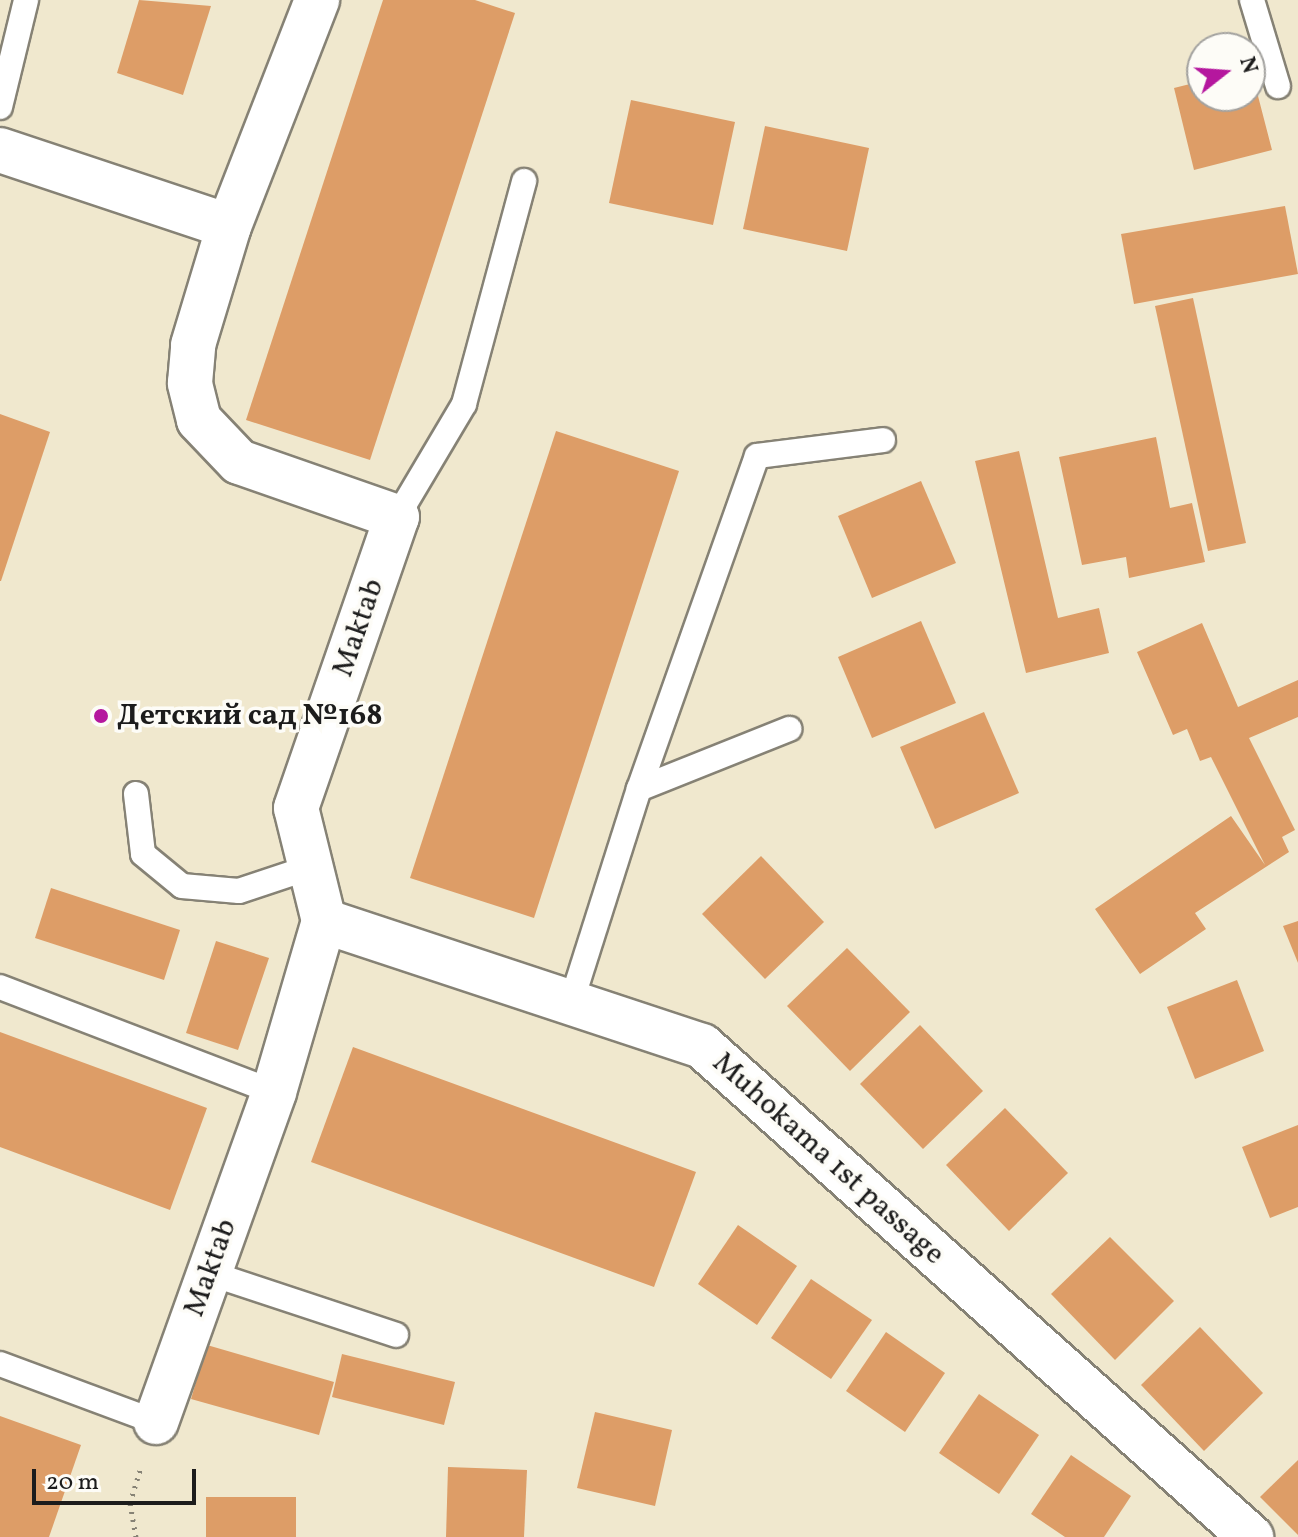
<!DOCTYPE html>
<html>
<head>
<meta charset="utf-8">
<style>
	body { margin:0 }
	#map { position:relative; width:1298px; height:1537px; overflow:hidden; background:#f0e8ce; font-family:Vollkorn,serif }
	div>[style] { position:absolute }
	.building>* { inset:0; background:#dd9d67 }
	.path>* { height:5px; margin-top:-2.5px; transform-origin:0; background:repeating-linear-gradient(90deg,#868275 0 2px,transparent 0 8px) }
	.roads { filter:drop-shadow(2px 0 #868275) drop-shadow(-2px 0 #868275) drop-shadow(0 2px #868275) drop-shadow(0 -2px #868275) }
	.lane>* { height:24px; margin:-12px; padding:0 12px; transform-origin:12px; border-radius:12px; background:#fff }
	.street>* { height:44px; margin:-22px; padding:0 22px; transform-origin:22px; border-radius:22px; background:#fff }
	.dots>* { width:22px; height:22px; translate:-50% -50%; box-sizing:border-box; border:4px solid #fdfcf7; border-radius:50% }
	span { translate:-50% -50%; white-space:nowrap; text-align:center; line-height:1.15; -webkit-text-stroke:7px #fdfcf7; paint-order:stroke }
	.street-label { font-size:30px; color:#1c1c1c }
	.poi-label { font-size:30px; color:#1c1c1c; font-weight:700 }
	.left { translate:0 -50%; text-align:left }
	.north { position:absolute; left:1186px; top:32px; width:80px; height:80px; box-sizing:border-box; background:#fdfcf7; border:2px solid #a3a29f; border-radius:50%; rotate:73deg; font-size:22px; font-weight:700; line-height:32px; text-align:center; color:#1c1c1c }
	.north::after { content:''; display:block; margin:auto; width:28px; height:36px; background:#b5179e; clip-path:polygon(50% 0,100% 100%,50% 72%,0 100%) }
	.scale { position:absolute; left:32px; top:1469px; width:164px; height:36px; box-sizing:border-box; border:4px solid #1c1c1c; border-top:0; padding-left:10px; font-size:24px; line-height:28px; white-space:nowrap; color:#1c1c1c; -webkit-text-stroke:6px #fdfcf7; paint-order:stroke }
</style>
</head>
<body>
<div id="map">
	<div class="building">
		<div style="clip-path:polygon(139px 0,211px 6px,183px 95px,117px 73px)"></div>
		<div style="clip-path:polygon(383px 0,475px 0,515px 13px,370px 460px,246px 420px)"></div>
		<div style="clip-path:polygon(1251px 69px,1272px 150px,1194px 170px,1174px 88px,1202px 81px,1202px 96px,1250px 96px)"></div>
		<div style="clip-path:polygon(631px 100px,735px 122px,713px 225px,609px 203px)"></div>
		<div style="clip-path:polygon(765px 126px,869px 148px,847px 251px,743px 229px)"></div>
		<div style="clip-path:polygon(1285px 206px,1298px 274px,1134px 304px,1121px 234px)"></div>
		<div style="clip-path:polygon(1193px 298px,1246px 543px,1208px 551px,1155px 306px)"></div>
		<div style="clip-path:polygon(0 414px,50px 432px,1px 581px,0 581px)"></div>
		<div style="clip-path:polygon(556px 431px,679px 471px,534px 918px,410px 878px)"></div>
		<div style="clip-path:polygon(1156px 437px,1170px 508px,1192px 503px,1205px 562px,1129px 578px,1126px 557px,1082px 565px,1059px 457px)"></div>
		<div style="clip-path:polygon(1019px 451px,1058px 618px,1099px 608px,1109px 653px,1026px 673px,975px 461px)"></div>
		<div style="clip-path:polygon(921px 481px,956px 563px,872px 598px,838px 516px)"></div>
		<div style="clip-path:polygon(921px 621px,956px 703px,872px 738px,838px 657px)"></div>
		<div style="clip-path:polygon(1202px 623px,1238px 707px,1298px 680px,1298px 717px,1249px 738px,1295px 830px,1282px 837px,1289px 852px,1195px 913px,1206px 929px,1140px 974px,1095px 909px,1231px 816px,1265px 865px,1211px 757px,1200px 761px,1187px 729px,1173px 735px,1137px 652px)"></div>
		<div style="clip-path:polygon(984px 712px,1019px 793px,935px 829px,900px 747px)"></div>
		<div style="clip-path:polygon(761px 856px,824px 922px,765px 979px,702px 914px)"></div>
		<div style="clip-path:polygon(51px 888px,180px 930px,164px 980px,35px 938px)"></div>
		<div style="clip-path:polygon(1298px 921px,1298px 963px,1283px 926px)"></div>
		<div style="clip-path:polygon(216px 941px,269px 958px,238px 1050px,186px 1033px)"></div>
		<div style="clip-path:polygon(847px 948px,910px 1012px,850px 1071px,787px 1006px)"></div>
		<div style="clip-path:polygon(1237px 980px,1264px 1051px,1195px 1079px,1167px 1007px)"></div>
		<div style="clip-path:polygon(920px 1025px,983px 1091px,923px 1149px,860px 1084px)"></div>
		<div style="clip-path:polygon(0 1032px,207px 1108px,170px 1210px,0 1147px)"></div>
		<div style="clip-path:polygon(353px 1047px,696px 1172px,654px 1287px,311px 1162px)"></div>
		<div style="clip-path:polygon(1005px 1108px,1068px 1173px,1009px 1231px,946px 1165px)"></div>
		<div style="clip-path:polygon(1298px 1125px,1298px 1207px,1270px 1218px,1242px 1147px)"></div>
		<div style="clip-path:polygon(738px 1225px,797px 1266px,757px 1325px,698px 1284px)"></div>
		<div style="clip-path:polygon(1110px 1237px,1174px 1301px,1115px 1360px,1051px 1294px)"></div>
		<div style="clip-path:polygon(811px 1279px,872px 1320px,831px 1379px,771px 1338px)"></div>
		<div style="clip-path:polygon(1200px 1327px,1263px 1393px,1204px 1451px,1141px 1385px)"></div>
		<div style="clip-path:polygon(886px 1332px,945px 1373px,905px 1432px,846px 1391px)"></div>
		<div style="clip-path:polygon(207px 1345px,334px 1382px,319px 1435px,191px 1399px)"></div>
		<div style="clip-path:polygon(342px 1354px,455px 1382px,444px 1425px,332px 1397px)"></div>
		<div style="clip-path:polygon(979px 1394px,1039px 1435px,999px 1494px,939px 1453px)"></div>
		<div style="clip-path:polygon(595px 1412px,672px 1430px,655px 1506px,577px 1488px)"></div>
		<div style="clip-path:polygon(0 1416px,81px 1445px,49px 1537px,0 1537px)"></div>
		<div style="clip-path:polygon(1071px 1455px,1131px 1496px,1104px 1537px,1065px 1537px,1031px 1514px)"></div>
		<div style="clip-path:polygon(1298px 1460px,1298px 1535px,1260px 1497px)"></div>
		<div style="clip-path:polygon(448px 1467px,527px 1470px,524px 1537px,446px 1537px)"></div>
		<div style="clip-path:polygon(206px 1497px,296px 1497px,296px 1537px,206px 1537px)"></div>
	</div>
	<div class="path">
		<div style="left:136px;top:1537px;width:35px;rotate:-100deg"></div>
		<div style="left:130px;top:1503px;width:37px;rotate:-73deg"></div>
	</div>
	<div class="roads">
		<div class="lane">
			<div style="left:1252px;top:0;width:90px;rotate:73.2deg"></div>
			<div style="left:0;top:107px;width:110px;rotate:-76.3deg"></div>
			<div style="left:397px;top:517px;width:131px;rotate:-59.3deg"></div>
			<div style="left:464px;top:404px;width:231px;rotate:-74.9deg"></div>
			<div style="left:639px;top:789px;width:353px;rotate:-70.5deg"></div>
			<div style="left:757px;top:456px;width:127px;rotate:-7.2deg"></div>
			<div style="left:136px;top:794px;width:60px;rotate:83.3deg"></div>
			<div style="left:143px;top:854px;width:50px;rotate:39.4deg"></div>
			<div style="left:182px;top:886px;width:57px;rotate:5deg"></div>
			<div style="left:239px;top:891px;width:76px;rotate:-18.4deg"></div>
			<div style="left:0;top:987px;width:293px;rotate:21deg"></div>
			<div style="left:571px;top:1003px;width:225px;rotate:-72.4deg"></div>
			<div style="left:639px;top:789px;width:162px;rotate:-21.8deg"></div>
			<div style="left:209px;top:1273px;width:197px;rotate:18.3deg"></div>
			<div style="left:0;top:1364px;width:166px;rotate:20.4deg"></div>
		</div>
		<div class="street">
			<div style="left:0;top:150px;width:241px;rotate:18.4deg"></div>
			<div style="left:324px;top:921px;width:398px;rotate:18.3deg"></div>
			<div style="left:702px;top:1046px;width:737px;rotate:41.81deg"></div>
			<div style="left:156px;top:1422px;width:350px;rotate:-70.3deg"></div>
			<div style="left:274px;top:1092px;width:178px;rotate:-73.7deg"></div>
			<div style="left:324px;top:921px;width:116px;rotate:-103.9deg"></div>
			<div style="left:296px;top:808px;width:308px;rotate:-70.9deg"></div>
			<div style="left:397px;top:517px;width:167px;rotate:-160.8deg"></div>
			<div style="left:239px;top:462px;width:58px;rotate:-133.6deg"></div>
			<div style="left:199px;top:420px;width:38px;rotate:-104deg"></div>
			<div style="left:190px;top:383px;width:38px;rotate:-85deg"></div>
			<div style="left:193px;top:345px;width:124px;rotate:-73.2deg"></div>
			<div style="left:229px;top:226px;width:243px;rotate:-68.7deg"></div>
		</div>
	</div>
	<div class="dots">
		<div style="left:101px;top:716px;background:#b5179e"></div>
	</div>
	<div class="street-label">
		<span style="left:359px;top:628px;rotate:-71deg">Maktab</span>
		<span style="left:828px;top:1159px;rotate:42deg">Muhokama 1st passage</span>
		<span style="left:211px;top:1268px;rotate:-70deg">Maktab</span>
	</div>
	<div class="poi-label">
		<span class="left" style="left:117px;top:716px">Детский сад №168</span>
	</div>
	<div class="north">N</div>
	<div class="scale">20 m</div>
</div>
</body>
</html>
